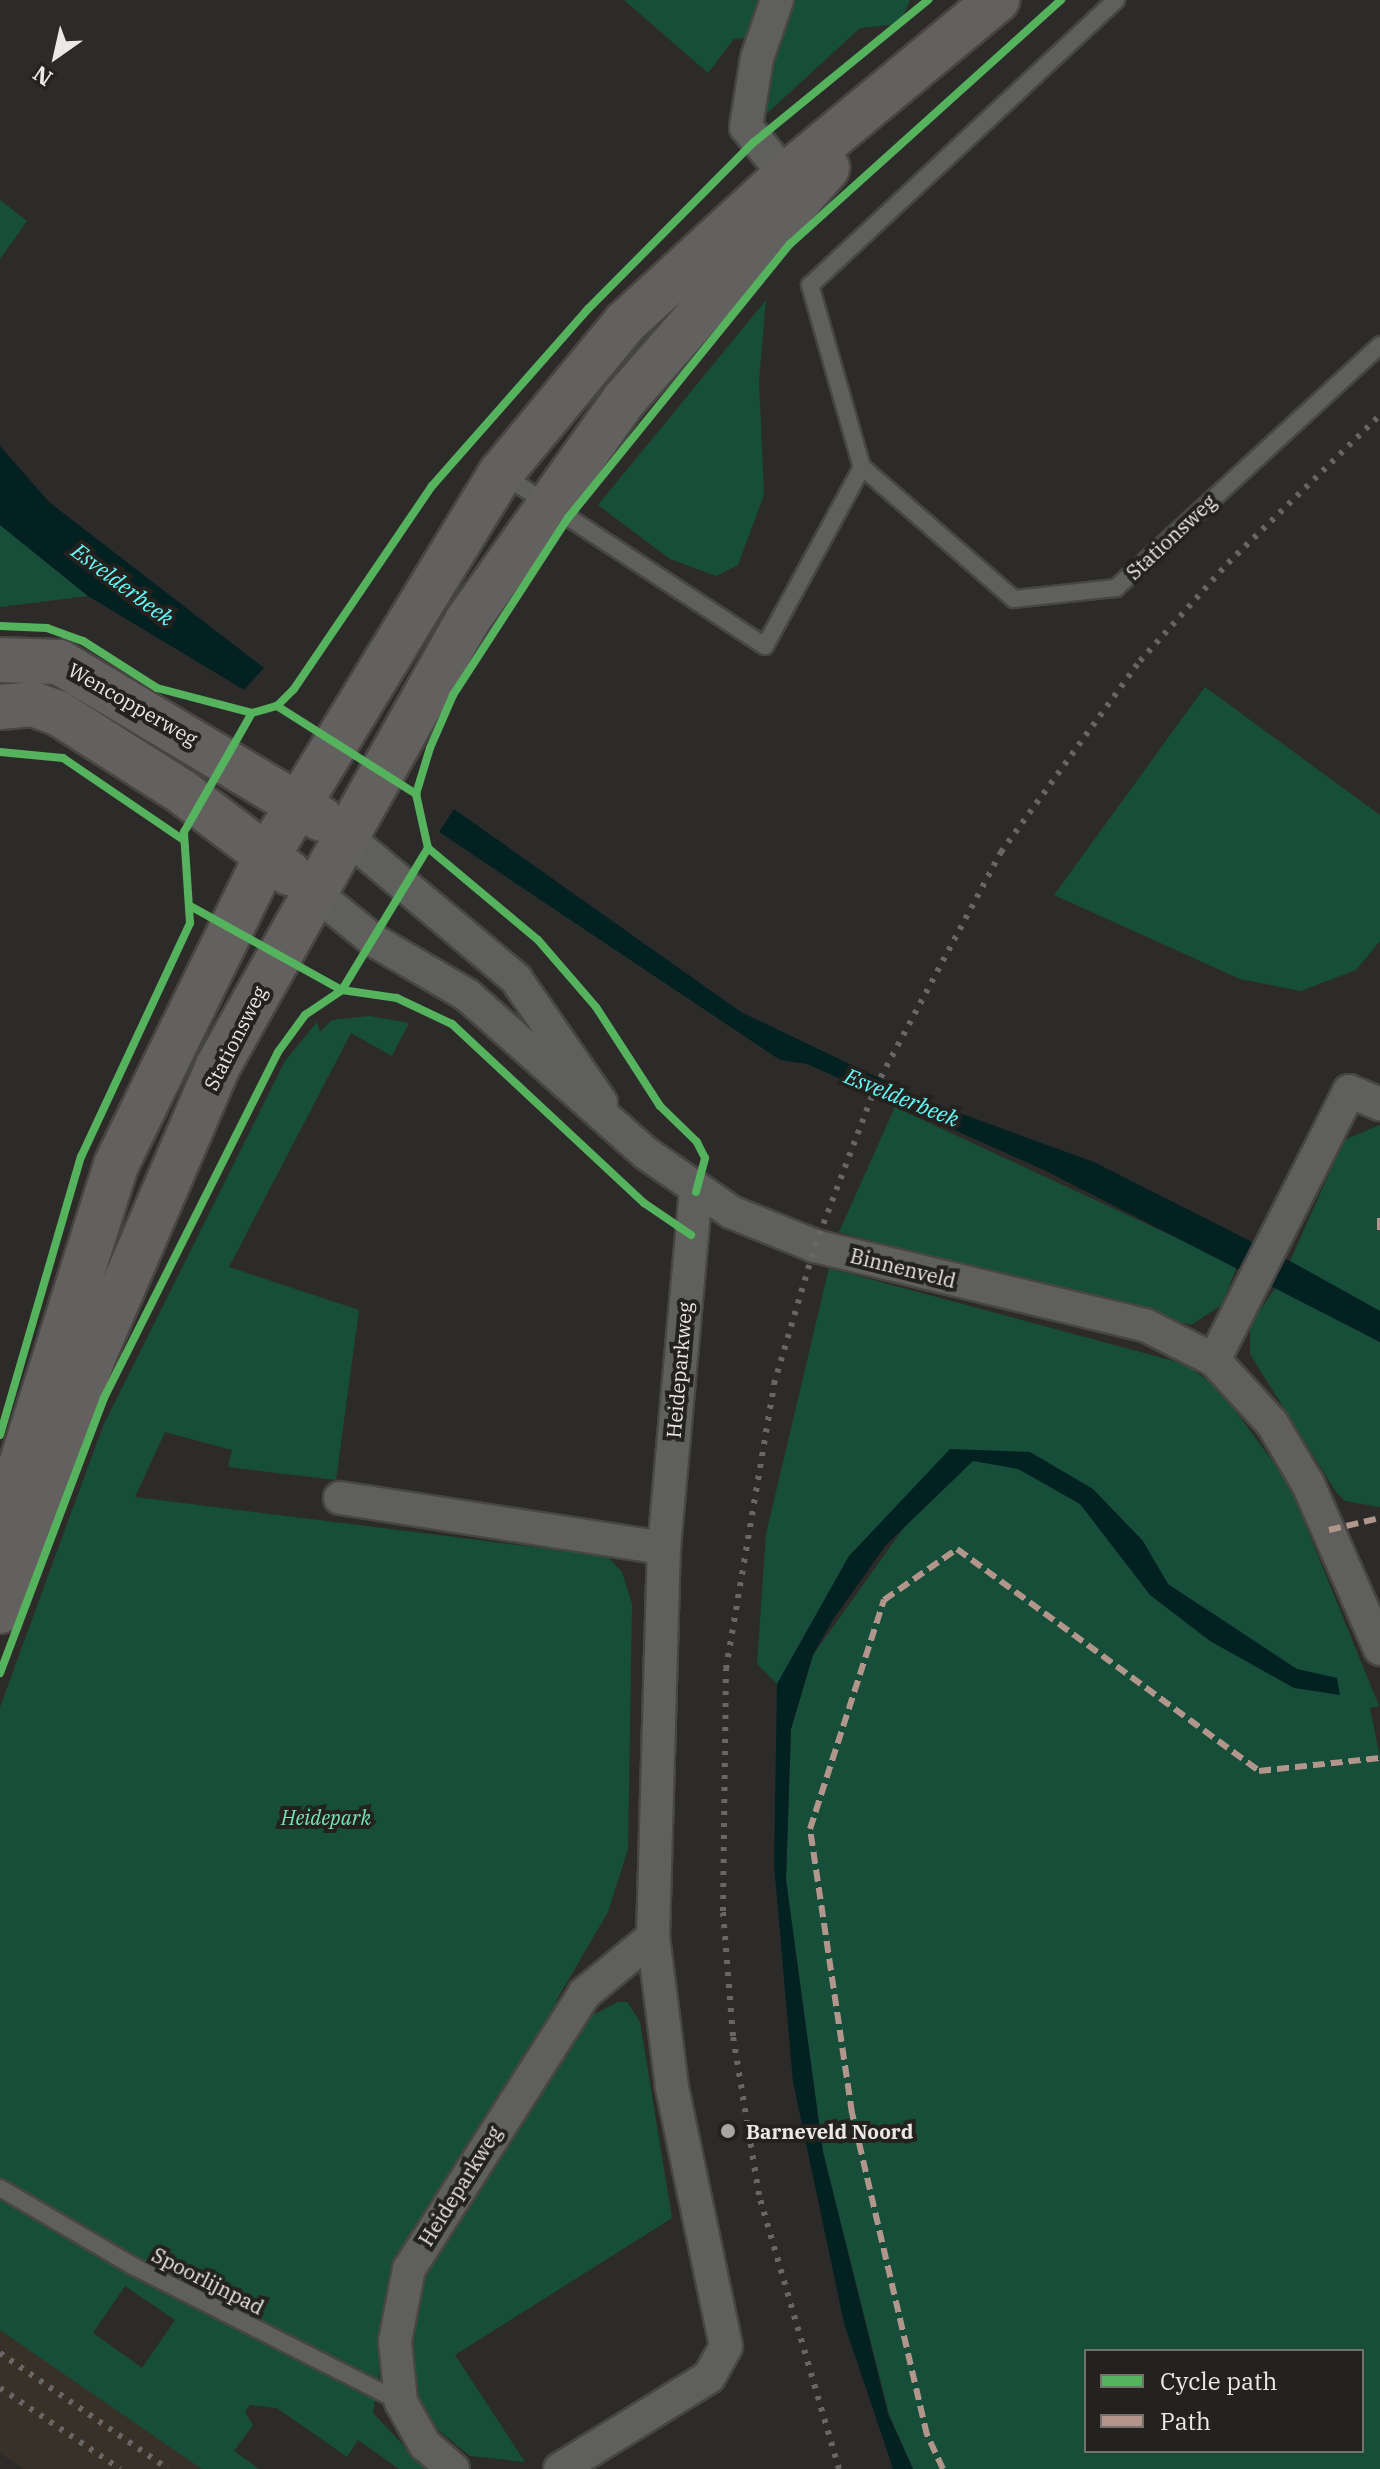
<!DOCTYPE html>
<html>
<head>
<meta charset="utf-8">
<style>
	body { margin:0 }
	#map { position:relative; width:1380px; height:2469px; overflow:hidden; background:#2d2b29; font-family:"IBM Plex Serif",serif }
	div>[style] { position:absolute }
	.built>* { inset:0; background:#373128 }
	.green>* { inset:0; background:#174e39 }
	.water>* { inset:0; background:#042122 }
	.roads { filter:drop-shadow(2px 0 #474644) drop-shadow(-2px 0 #474644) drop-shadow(0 2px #474644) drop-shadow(0 -2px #474644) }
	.lane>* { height:16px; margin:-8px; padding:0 8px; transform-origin:8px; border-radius:8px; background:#5f5f5e }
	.street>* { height:32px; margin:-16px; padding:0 16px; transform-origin:16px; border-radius:16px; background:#5f5f5e }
	.secondary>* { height:44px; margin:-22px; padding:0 22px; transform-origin:22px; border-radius:22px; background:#636160 }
	.rail>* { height:6px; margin-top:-3px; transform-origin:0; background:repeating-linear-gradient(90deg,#686765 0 4px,transparent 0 12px) }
	.quiet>* { height:6px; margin-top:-3px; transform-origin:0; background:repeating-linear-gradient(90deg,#b2968c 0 12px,transparent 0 18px) }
	.cycleway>* { height:8px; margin:-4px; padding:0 4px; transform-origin:4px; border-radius:4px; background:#56b35d }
	.dots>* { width:22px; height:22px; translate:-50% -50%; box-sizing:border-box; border:4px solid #24221e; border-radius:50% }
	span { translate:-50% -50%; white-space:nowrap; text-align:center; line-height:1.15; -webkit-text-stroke:8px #24221e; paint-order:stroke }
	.street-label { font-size:20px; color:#ebe9e7 }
	.park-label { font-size:20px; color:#76e7b7; font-style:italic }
	.poi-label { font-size:20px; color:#ebe9e7; font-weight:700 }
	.left { translate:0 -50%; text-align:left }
	.water-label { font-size:22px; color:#65f9fa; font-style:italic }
	.legend { position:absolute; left:1084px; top:2349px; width:280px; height:104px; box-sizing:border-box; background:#24221e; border:2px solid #74726e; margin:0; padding:10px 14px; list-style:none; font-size:24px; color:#ebe9e7 }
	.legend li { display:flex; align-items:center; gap:16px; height:40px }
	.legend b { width:40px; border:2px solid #74726e }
	.north { position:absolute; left:16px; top:16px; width:80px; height:80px; -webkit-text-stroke:6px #24221e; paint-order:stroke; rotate:214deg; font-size:22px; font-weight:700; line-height:32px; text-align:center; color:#ebe9e7 }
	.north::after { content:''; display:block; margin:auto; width:28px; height:36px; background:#ebe9e7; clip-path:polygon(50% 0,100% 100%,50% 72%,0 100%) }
</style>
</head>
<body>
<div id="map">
	<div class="built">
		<div style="clip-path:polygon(0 2330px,181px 2448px,202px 2469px,23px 2469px,0 2453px)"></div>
	</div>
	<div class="green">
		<div style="clip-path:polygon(624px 0,910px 0,900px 24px,860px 28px,763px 117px,780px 35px,734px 39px,708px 73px)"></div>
		<div style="clip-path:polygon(0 200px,27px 221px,0 259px)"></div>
		<div style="clip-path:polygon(766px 300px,759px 380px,764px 495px,738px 565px,716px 576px,670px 559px,598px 505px)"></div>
		<div style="clip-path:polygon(0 525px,88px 596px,0 607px)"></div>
		<div style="clip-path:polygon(1205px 687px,1380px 815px,1380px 941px,1356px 970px,1301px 991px,1240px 979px,1054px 895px)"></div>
		<div style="clip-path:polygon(evenodd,370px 1016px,409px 1023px,392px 1056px,351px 1033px,229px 1267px,359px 1310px,336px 1480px,228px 1467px,232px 1450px,165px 1432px,135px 1497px,607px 1556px,622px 1572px,632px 1604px,628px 1849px,608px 1912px,556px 2001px,562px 2006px,397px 2264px,373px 2413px,426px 2469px,399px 2469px,358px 2440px,347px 2457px,277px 2408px,250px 2405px,245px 2412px,253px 2425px,234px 2451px,259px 2469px,202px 2469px,0 2330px,0 1707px,103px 1426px,285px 1061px,317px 1022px,320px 1032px,332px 1020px,370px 1016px,125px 2286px,175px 2320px,142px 2368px,93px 2333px,125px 2286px)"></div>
		<div style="clip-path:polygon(895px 1107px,1237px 1266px,1222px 1305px,1191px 1325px,839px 1232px)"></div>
		<div style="clip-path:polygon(1380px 1125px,1380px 1311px,1290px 1261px,1344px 1140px)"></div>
		<div style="clip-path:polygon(evenodd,829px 1268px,1185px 1364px,1220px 1390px,1288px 1482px,1379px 1706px,1370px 1708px,1380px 1757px,1380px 2469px,913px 2469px,889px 2414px,823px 2152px,786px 1880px,791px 1729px,813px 1655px,905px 1526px,849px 1556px,777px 1684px,757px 1664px,766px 1534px,829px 1268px,1086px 2351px,1362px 2351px,1362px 2451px,1086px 2451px,1086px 2351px)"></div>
		<div style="clip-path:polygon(1276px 1287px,1380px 1342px,1380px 1507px,1345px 1501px,1336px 1492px,1250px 1354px,1250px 1324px)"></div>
		<div style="clip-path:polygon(618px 2002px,627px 2002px,640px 2022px,672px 2218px,455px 2355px,525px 2462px,470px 2456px,432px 2425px,414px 2394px,409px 2340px,414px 2290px,583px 2020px)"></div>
	</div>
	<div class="water">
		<div style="clip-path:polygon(0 446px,49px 502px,264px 668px,244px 690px,88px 596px,0 525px)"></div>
		<div style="clip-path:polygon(454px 809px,741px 1012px,929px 1102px,1094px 1162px,1290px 1261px,1380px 1311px,1380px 1342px,1046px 1171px,807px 1064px,780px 1060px,439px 832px)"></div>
		<div style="clip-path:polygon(950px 1449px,1030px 1452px,1093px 1489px,1143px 1541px,1168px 1584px,1297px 1669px,1337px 1678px,1340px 1695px,1294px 1688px,1210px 1641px,1150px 1595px,1080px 1504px,1018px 1469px,973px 1461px,886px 1545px,832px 1621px,813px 1655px,791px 1729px,786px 1880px,823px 2152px,888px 2414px,913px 2469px,893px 2469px,844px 2323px,793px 2082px,774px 1865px,777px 1684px,849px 1556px)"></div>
	</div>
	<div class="roads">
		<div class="lane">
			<div style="left:1116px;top:0;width:418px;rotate:137deg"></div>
			<div style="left:810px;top:285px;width:189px;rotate:74.1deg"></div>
			<div style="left:862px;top:467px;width:201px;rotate:41deg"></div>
			<div style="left:1014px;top:599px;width:103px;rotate:-6.2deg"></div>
			<div style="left:1116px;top:588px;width:359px;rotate:-42.6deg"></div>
			<div style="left:502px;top:474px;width:314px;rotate:33.2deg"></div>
			<div style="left:765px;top:646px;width:204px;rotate:-61.5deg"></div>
			<div style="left:0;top:2188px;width:154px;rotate:30.4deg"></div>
			<div style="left:133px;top:2266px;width:301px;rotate:26.9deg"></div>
		</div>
		<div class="street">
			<div style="left:777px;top:0;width:61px;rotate:109deg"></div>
			<div style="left:757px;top:58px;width:70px;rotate:99.1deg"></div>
			<div style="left:746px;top:127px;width:85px;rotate:50.7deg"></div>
			<div style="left:347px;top:837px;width:221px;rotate:40deg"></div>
			<div style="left:516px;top:979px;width:150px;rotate:55.4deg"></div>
			<div style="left:314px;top:892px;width:76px;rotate:39.1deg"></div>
			<div style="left:373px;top:940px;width:109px;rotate:30.3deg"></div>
			<div style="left:467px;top:995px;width:240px;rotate:41.5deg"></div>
			<div style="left:647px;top:1154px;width:102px;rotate:34.6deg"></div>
			<div style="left:731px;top:1212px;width:91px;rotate:22deg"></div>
			<div style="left:815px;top:1246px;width:339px;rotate:13.5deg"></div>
			<div style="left:1145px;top:1325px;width:77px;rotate:26.9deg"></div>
			<div style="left:1214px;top:1360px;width:86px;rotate:47.4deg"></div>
			<div style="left:1272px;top:1423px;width:71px;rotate:59.5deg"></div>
			<div style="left:1308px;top:1484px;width:180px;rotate:66.4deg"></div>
			<div style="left:1214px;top:1360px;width:301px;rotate:-63.3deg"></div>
			<div style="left:1349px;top:1091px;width:34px;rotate:23deg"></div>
			<div style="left:340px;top:1498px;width:328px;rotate:8.8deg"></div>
			<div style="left:453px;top:2469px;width:37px;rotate:-139deg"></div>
			<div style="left:425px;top:2445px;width:49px;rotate:-119.2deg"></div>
			<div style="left:401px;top:2402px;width:61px;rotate:-95.6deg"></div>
			<div style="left:395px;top:2341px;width:73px;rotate:-79deg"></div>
			<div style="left:409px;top:2269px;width:326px;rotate:-57.5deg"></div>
			<div style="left:584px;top:1994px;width:89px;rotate:-39.6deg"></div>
			<div style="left:560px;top:2469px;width:175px;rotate:-31.7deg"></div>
			<div style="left:709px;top:2377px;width:35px;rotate:-61deg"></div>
			<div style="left:726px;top:2346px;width:265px;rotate:-101.8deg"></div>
			<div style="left:672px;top:2087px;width:151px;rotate:-97.2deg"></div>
			<div style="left:653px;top:1937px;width:389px;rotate:-88.4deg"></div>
			<div style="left:664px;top:1548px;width:357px;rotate:-84.9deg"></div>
		</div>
		<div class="secondary">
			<div style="left:0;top:660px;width:59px;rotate:1.9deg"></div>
			<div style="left:59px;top:662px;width:305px;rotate:30.9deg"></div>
			<div style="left:0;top:707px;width:33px;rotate:-5deg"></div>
			<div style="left:33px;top:704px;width:27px;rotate:20deg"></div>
			<div style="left:58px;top:713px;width:146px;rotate:32.4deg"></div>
			<div style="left:181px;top:791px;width:136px;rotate:37.2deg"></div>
			<div style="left:0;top:1531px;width:384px;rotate:-72.4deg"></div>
			<div style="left:116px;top:1165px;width:344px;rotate:-64deg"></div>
			<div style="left:267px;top:856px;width:449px;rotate:-58.6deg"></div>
			<div style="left:501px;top:473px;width:195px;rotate:-50.4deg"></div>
			<div style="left:625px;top:323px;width:217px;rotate:-42.6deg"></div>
			<div style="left:785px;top:176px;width:276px;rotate:-39.7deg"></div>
			<div style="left:0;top:1611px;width:275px;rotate:-69.8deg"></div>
			<div style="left:95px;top:1353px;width:312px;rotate:-66.8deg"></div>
			<div style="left:218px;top:1066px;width:510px;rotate:-60.77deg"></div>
			<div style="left:467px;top:621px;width:272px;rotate:-54.6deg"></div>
			<div style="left:625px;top:399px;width:307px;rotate:-48.8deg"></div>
		</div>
	</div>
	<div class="rail">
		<div style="left:0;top:2353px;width:204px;rotate:34.6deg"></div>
		<div style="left:0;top:2388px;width:145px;rotate:34deg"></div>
		<div style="left:839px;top:2469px;width:285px;rotate:-106.3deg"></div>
		<div style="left:759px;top:2195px;width:161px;rotate:-99.3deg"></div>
		<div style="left:733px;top:2036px;width:125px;rotate:-94.6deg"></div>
		<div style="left:723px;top:1911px;width:242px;rotate:-89.3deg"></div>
		<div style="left:726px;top:1669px;width:289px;rotate:-80.4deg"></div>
		<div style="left:774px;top:1384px;width:144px;rotate:-73.5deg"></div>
		<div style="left:815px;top:1246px;width:169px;rotate:-69.2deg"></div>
		<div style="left:875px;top:1088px;width:268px;rotate:-61.9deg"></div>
		<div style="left:1001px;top:852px;width:236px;rotate:-54deg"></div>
		<div style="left:1140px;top:661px;width:132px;rotate:-48.1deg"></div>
		<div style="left:1228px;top:563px;width:212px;rotate:-44.2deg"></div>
	</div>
	<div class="quiet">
		<div style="left:1380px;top:1218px;width:14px;rotate:90deg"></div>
		<div style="left:1329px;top:1530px;width:52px;rotate:-13.2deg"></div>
		<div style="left:943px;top:2469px;width:38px;rotate:-115deg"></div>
		<div style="left:927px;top:2435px;width:331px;rotate:-103.1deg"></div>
		<div style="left:852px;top:2113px;width:287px;rotate:-98.4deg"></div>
		<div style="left:810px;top:1829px;width:241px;rotate:-72.1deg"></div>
		<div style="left:884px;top:1600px;width:89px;rotate:-34.9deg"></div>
		<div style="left:957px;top:1549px;width:375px;rotate:36.3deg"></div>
		<div style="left:1259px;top:1771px;width:122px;rotate:-6.1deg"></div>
	</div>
	<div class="cycleway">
		<div style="left:0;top:626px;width:47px;rotate:2.4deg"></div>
		<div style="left:47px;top:628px;width:38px;rotate:20deg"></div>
		<div style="left:83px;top:641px;width:88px;rotate:32.4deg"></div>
		<div style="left:157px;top:688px;width:98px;rotate:14.7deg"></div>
		<div style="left:277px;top:706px;width:165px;rotate:32.3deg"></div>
		<div style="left:0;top:752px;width:63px;rotate:5.4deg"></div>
		<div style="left:63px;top:758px;width:144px;rotate:34.2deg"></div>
		<div style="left:192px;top:907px;width:171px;rotate:29deg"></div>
		<div style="left:342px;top:990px;width:56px;rotate:8.3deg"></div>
		<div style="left:397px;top:998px;width:61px;rotate:25.3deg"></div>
		<div style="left:452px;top:1024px;width:262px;rotate:43deg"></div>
		<div style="left:644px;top:1203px;width:57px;rotate:34.2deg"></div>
		<div style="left:696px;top:1192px;width:35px;rotate:-75deg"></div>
		<div style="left:705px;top:1158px;width:18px;rotate:-117deg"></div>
		<div style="left:697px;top:1142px;width:52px;rotate:-135.8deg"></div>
		<div style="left:660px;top:1106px;width:118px;rotate:-122.9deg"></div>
		<div style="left:596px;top:1007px;width:89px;rotate:-130.9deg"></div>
		<div style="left:538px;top:940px;width:143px;rotate:-140.1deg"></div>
		<div style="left:428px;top:848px;width:55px;rotate:-102.5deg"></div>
		<div style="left:416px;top:794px;width:48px;rotate:-73.1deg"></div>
		<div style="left:430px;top:748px;width:58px;rotate:-66.5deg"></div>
		<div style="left:453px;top:695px;width:211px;rotate:-57deg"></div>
		<div style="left:568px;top:518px;width:353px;rotate:-51deg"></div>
		<div style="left:790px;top:244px;width:365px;rotate:-42deg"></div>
		<div style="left:0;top:1435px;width:290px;rotate:-73.8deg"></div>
		<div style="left:81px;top:1157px;width:258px;rotate:-65deg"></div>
		<div style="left:190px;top:923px;width:91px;rotate:-93.8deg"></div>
		<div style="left:184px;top:832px;width:137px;rotate:-60.3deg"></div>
		<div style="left:252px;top:713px;width:26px;rotate:-16deg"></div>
		<div style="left:277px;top:706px;width:24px;rotate:-45deg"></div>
		<div style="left:294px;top:689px;width:245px;rotate:-55.8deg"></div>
		<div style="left:432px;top:486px;width:236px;rotate:-48.6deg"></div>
		<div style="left:588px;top:309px;width:235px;rotate:-45.2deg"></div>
		<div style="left:754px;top:142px;width:225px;rotate:-39.2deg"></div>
		<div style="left:0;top:1673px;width:294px;rotate:-69.3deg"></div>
		<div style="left:104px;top:1398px;width:387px;rotate:-63.3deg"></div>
		<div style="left:278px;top:1052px;width:46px;rotate:-53.9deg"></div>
		<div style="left:305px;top:1015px;width:45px;rotate:-34deg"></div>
		<div style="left:342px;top:990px;width:166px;rotate:-58.8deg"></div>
	</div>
	<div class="dots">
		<div style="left:728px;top:2131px;background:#a8a6a4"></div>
	</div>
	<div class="street-label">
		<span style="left:1171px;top:537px;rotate:-43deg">Stationsweg</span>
		<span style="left:133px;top:704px;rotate:30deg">Wencopperweg</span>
		<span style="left:235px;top:1038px;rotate:-63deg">Stationsweg</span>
		<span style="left:903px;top:1268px;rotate:14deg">Binnenveld</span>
		<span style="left:679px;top:1370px;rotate:-85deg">Heideparkweg</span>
		<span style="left:460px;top:2186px;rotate:-58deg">Heideparkweg</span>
		<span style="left:208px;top:2281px;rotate:27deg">Spoorlijnpad</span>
	</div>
	<div class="park-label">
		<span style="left:326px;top:1817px">Heidepark</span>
	</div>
	<div class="poi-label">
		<span class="left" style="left:746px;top:2131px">Barneveld Noord</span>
	</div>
	<div class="water-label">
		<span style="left:123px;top:584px;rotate:37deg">Esvelderbeek</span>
		<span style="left:902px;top:1097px;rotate:22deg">Esvelderbeek</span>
	</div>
	<ul class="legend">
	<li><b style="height:10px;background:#56b35d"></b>Cycle path</li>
	<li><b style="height:10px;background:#b2968c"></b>Path</li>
	</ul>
	<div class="north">N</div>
</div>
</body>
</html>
